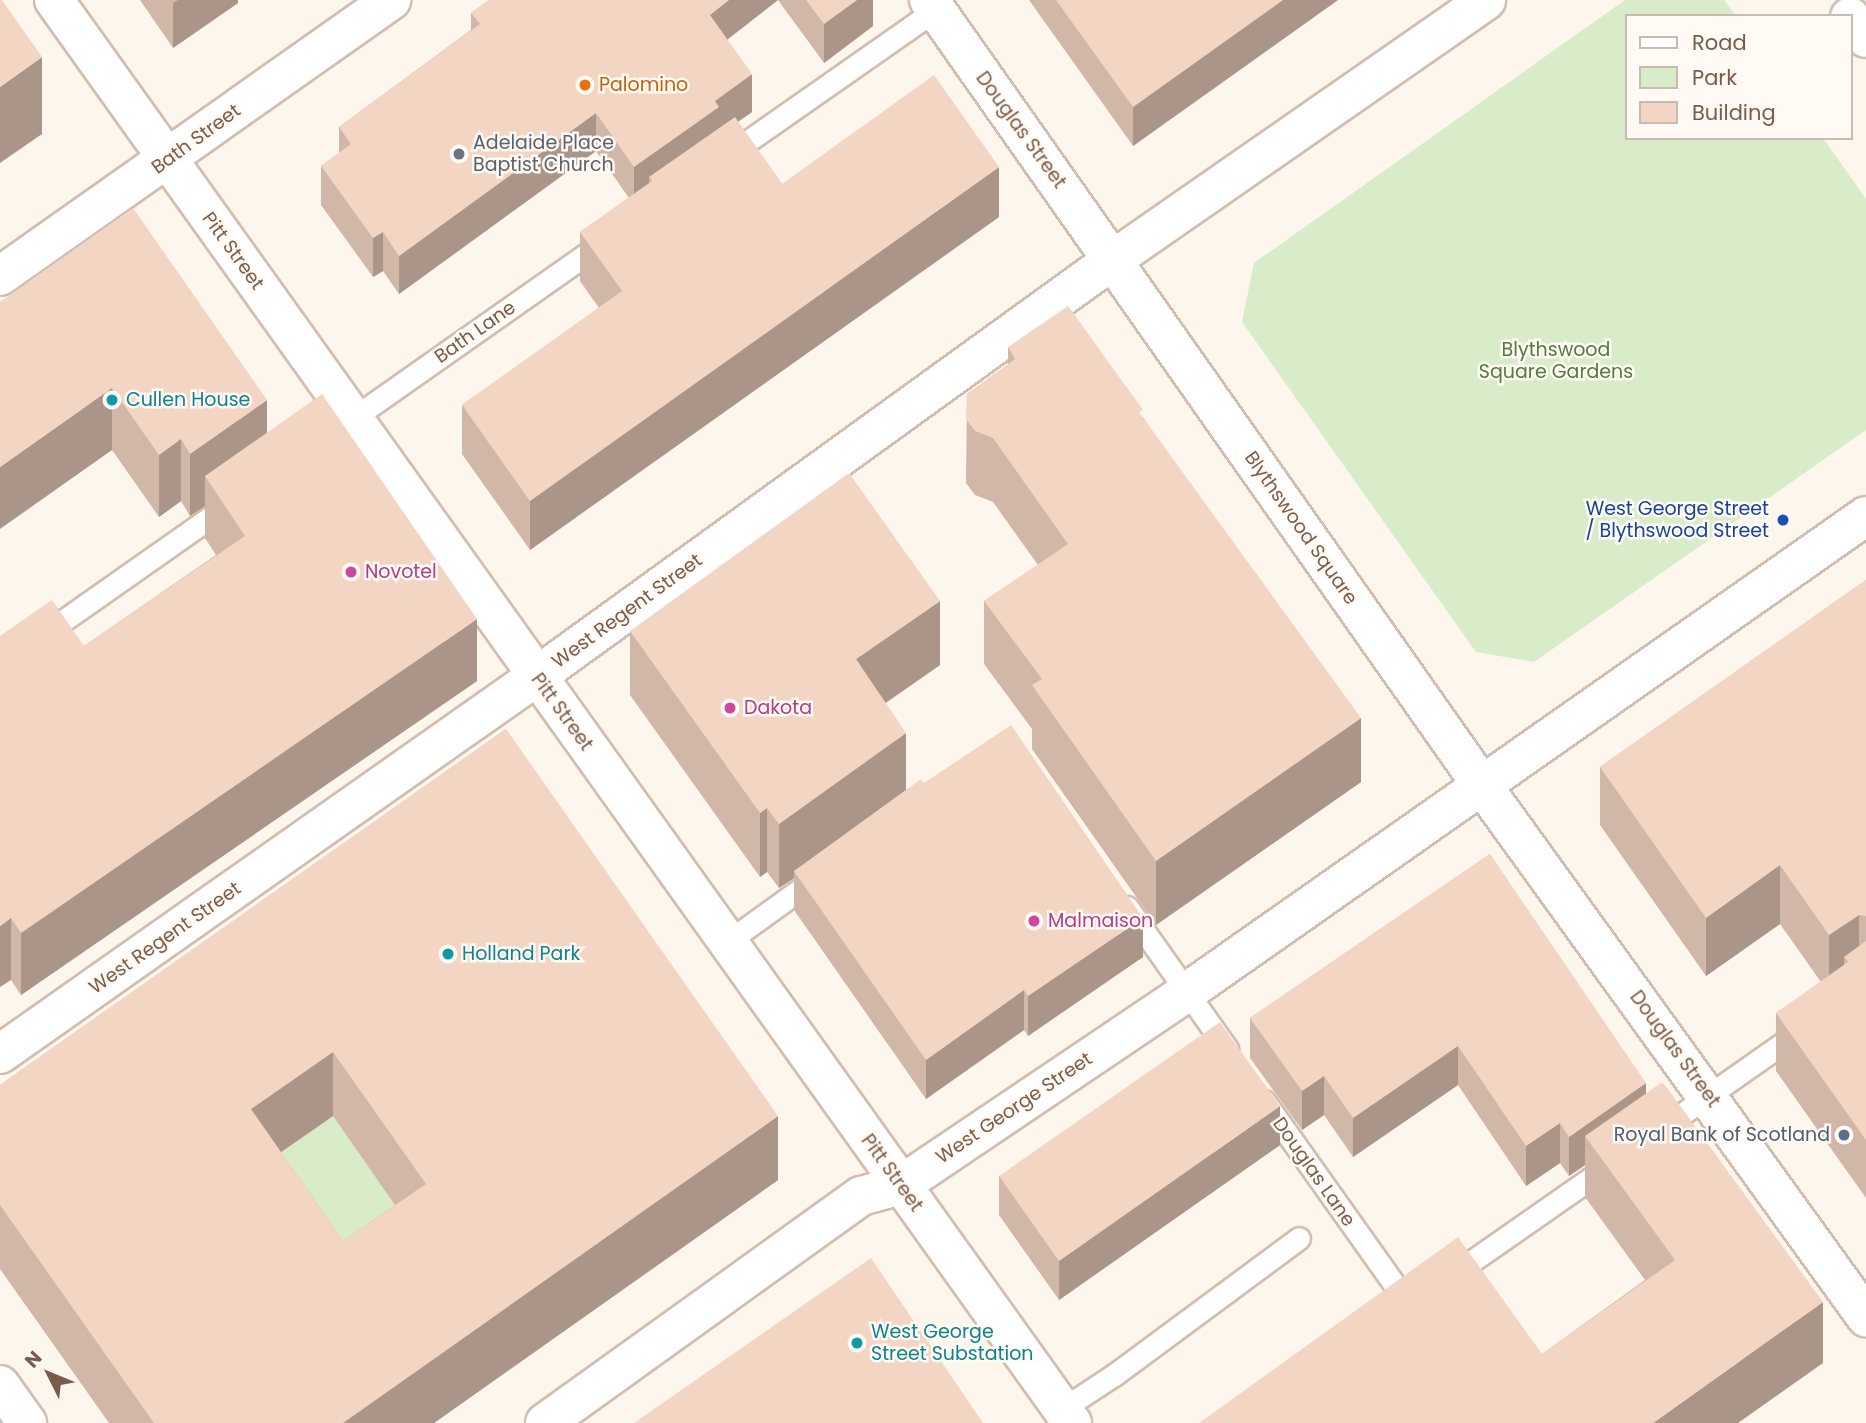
<!DOCTYPE html>
<html>
<head>
<meta charset="utf-8">
<style>
	body { margin:0 }
	#map { position:relative; width:1866px; height:1423px; overflow:hidden; background:#fdf6ec; font-family:Poppins,sans-serif }
	div>[style] { position:absolute }
	.green>* { inset:0; background:#d8ecc9 }
	.roads { filter:drop-shadow(2px 0 #d1beb0) drop-shadow(-2px 0 #d1beb0) drop-shadow(0 2px #d1beb0) drop-shadow(0 -2px #d1beb0) }
	.service>* { height:21px; margin:-10.5px; padding:0 10.5px; transform-origin:10.5px; border-radius:10.5px; background:#fff }
	.minor>* { height:38px; margin:-19px; padding:0 19px; transform-origin:19px; border-radius:19px; background:#fff }
	.tertiary>* { height:38px; margin:-19px; padding:0 19px; transform-origin:19px; border-radius:19px; background:#fff }
	.wall>* { inset:0; background:#d1b7a8 }
	.shaded-wall>* { inset:0; background:#aa9588 }
	.building>* { inset:0; background:#f3d5c3 }
	.dots>* { width:19px; height:19px; translate:-50% -50%; box-sizing:border-box; border:4px solid #fffaf3; border-radius:50% }
	span { translate:-50% -50%; white-space:nowrap; text-align:center; line-height:1.15; -webkit-text-stroke:5px #fffaf3; paint-order:stroke }
	.food-label { font-size:19px; color:#c56008 }
	.left { translate:0 -50%; text-align:left }
	.street-label { font-size:19px; color:#7a5c4d }
	.worship-label { font-size:19px; color:#5b616d }
	.park-label { font-size:19px; color:#537a41 }
	.culture-label { font-size:19px; color:#0d838f }
	.transit-label { font-size:19px; color:#164399 }
	.right { translate:-100% -50%; text-align:right }
	.hotel-label { font-size:19px; color:#b23c85 }
	.service-label { font-size:19px; color:#4e5e75 }
	.legend { position:absolute; left:1625px; top:14px; width:228px; height:126px; box-sizing:border-box; background:#fffaf3; border:2px solid #cabbb1; margin:0; padding:9px 12px; list-style:none; font-size:21px; color:#7a5c4d }
	.legend li { display:flex; align-items:center; gap:14px; height:35px }
	.legend b { width:35px; border:2px solid #cabbb1 }
	.north { position:absolute; left:14px; top:1339px; width:70px; height:70px; -webkit-text-stroke:5px #fffaf3; paint-order:stroke; rotate:313deg; font-size:19px; font-weight:700; line-height:28px; text-align:center; color:#7a5c4d }
	.north::after { content:''; display:block; margin:auto; width:24px; height:32px; background:#7a5c4d; clip-path:polygon(50% 0,100% 100%,50% 72%,0 100%) }
</style>
</head>
<body>
<div id="map">
	<div class="green">
		<div style="clip-path:polygon(1625px 0,1724px 0,1736px 16px,1626px 16px,1626px 138px,1823px 138px,1866px 199px,1866px 430px,1534px 662px,1476px 652px,1242px 322px,1254px 263px)"></div>
		<div style="clip-path:polygon(333px 1116px,426px 1248px,413px 1307px,251px 1173px)"></div>
	</div>
	<div class="roads">
		<div class="service">
			<div style="left:728px;top:155px;width:261px;rotate:-35deg"></div>
			<div style="left:346px;top:423px;width:315px;rotate:-35.1deg"></div>
			<div style="left:0;top:665px;width:279px;rotate:-35.1deg"></div>
			<div style="left:1127px;top:907px;width:174px;rotate:54.8deg"></div>
			<div style="left:727px;top:942px;width:111px;rotate:-35.8deg"></div>
			<div style="left:1264px;top:1101px;width:250px;rotate:54.6deg"></div>
			<div style="left:1662px;top:1128px;width:167px;rotate:-35deg"></div>
			<div style="left:1452px;top:1275px;width:189px;rotate:-34.9deg"></div>
			<div style="left:1062px;top:1409px;width:62px;rotate:-33.2deg"></div>
			<div style="left:1114px;top:1375px;width:230px;rotate:-36.5deg"></div>
		</div>
		<div class="minor">
			<div style="left:54px;top:0;width:1750px;rotate:54.42deg"></div>
			<div style="left:929px;top:0;width:959px;rotate:54.85deg"></div>
			<div style="left:1481px;top:784px;width:658px;rotate:54.16deg"></div>
			<div style="left:1850px;top:17px;width:26px;rotate:53deg"></div>
			<div style="left:0;top:1054px;width:657px;rotate:-35.14deg"></div>
			<div style="left:537px;top:676px;width:712px;rotate:-35.86deg"></div>
			<div style="left:1114px;top:259px;width:453px;rotate:-34.8deg"></div>
			<div style="left:0;top:1385px;width:47px;rotate:54.6deg"></div>
			<div style="left:545px;top:1423px;width:389px;rotate:-35.7deg"></div>
			<div style="left:861px;top:1196px;width:41px;rotate:-15.4deg"></div>
			<div style="left:901px;top:1185px;width:345px;rotate:-34deg"></div>
			<div style="left:1187px;top:992px;width:829px;rotate:-35.03deg"></div>
		</div>
		<div class="tertiary">
			<div style="left:0;top:276px;width:479px;rotate:-35.2deg"></div>
		</div>
	</div>
	<div class="wall">
		<div style="clip-path:polygon(140px 0,238px 0,238px 3px,173px 48px)"></div>
		<div style="clip-path:polygon(489px 0,873px 0,873px 26px,824px 63px,778px 0,727px 40px,752px 112px,738px 122px,782px 184px,999px 217px,530px 550px,462px 454px,462px 405px,599px 308px,580px 281px,580px 232px,629px 198px,596px 151px,399px 294px,383px 271px,373px 277px,321px 205px,321px 166px,339px 153px,339px 127px,471px 30px,471px 13px)"></div>
		<div style="clip-path:polygon(1029px 0,1338px 0,1133px 146px)"></div>
		<div style="clip-path:polygon(0 302px,267px 432px,477px 681px,21px 995px,11px 980px,0 636px,84px 646px,216px 555px,205px 538px,205px 506px,190px 516px,181px 501px,159px 517px,112px 450px)"></div>
		<div style="clip-path:polygon(1008px 347px,1143px 417px,1361px 782px,1156px 925px,1032px 749px,1032px 729px,984px 664px,984px 601px,1038px 565px,993px 502px,975px 495px,966px 483px,967px 394px,1008px 365px)"></div>
		<div style="clip-path:polygon(1866px 580px,1866px 1198px,1776px 1071px,1776px 1013px,1821px 982px,1780px 924px,1706px 976px,1600px 825px,1600px 767px)"></div>
		<div style="clip-path:polygon(630px 631px,940px 665px,886px 703px,906px 790px,924px 783px,1143px 957px,1028px 1036px,1024px 1030px,926px 1099px,794px 910px,794px 878px,779px 888px,767px 872px,760px 877px,630px 695px)"></div>
		<div style="clip-path:polygon(evenodd,506px 729px,778px 1180px,434px 1423px,109px 1423px,0 1269px,0 1085px,506px 729px,333px 1116px,395px 1205px,343px 1241px,281px 1152px,333px 1116px)"></div>
		<div style="clip-path:polygon(1490px 854px,1646px 1093px,1823px 1363px,1542px 1354px,1645px 1280px,1585px 1197px,1585px 1165px,1569px 1176px,1560px 1163px,1526px 1186px,1458px 1085px,1353px 1157px,1324px 1115px,1302px 1130px,1250px 1058px,1250px 1018px)"></div>
		<div style="clip-path:polygon(1280px 1145px,1059px 1300px,999px 1215px,999px 1176px)"></div>
	</div>
	<div class="shaded-wall">
		<div style="clip-path:polygon(178px 0,238px 0,238px 3px,173px 48px,173px 3px)"></div>
		<div style="clip-path:polygon(729px 0,778px 0,710px 53px,710px 15px)"></div>
		<div style="clip-path:polygon(857px 0,873px 0,873px 26px,824px 63px,824px 24px)"></div>
		<div style="clip-path:polygon(1283px 0,1338px 0,1133px 146px,1133px 107px)"></div>
		<div style="clip-path:polygon(42px 57px,42px 134px,0 163px,0 87px)"></div>
		<div style="clip-path:polygon(752px 74px,752px 112px,652px 181px,649px 177px,649px 194px,634px 205px,634px 167px,715px 101px)"></div>
		<div style="clip-path:polygon(596px 113px,596px 151px,399px 294px,399px 256px)"></div>
		<div style="clip-path:polygon(999px 167px,999px 217px,530px 550px,530px 501px)"></div>
		<div style="clip-path:polygon(383px 232px,383px 271px,373px 277px,373px 238px)"></div>
		<div style="clip-path:polygon(112px 388px,112px 450px,0 529px,0 467px)"></div>
		<div style="clip-path:polygon(267px 400px,267px 462px,205px 476px,205px 506px,190px 516px,190px 454px)"></div>
		<div style="clip-path:polygon(181px 439px,181px 501px,159px 517px,159px 455px)"></div>
		<div style="clip-path:polygon(940px 601px,940px 665px,856px 723px,856px 659px)"></div>
		<div style="clip-path:polygon(477px 619px,477px 681px,21px 995px,21px 933px)"></div>
		<div style="clip-path:polygon(1361px 718px,1361px 782px,1156px 925px,1156px 861px)"></div>
		<div style="clip-path:polygon(906px 733px,906px 797px,794px 871px,794px 878px,779px 888px,779px 824px)"></div>
		<div style="clip-path:polygon(767px 808px,767px 872px,760px 877px,760px 813px)"></div>
		<div style="clip-path:polygon(1780px 865px,1780px 924px,1706px 976px,1706px 918px)"></div>
		<div style="clip-path:polygon(1859px 915px,1859px 973px,1848px 962px,1844px 957px,1844px 983px,1829px 994px,1829px 935px)"></div>
		<div style="clip-path:polygon(11px 918px,11px 980px,0 987px,0 926px)"></div>
		<div style="clip-path:polygon(1143px 918px,1143px 957px,1028px 1036px,1028px 996px)"></div>
		<div style="clip-path:polygon(1024px 990px,1024px 1030px,926px 1099px,926px 1060px)"></div>
		<div style="clip-path:polygon(1458px 1046px,1458px 1085px,1353px 1157px,1353px 1118px)"></div>
		<div style="clip-path:polygon(333px 1052px,333px 1116px,251px 1173px,251px 1109px)"></div>
		<div style="clip-path:polygon(1324px 1076px,1324px 1115px,1302px 1130px,1302px 1091px)"></div>
		<div style="clip-path:polygon(1646px 1083px,1646px 1122px,1585px 1136px,1585px 1165px,1569px 1176px,1569px 1137px)"></div>
		<div style="clip-path:polygon(1280px 1106px,1280px 1145px,1059px 1300px,1059px 1261px)"></div>
		<div style="clip-path:polygon(778px 1116px,778px 1180px,434px 1423px,343px 1423px)"></div>
		<div style="clip-path:polygon(1560px 1123px,1560px 1163px,1526px 1186px,1526px 1146px)"></div>
		<div style="clip-path:polygon(1823px 1302px,1823px 1363px,1738px 1423px,1653px 1423px)"></div>
	</div>
	<div class="building">
		<div style="clip-path:polygon(0 0,2px 0,42px 57px,0 87px)"></div>
		<div style="clip-path:polygon(489px 0,729px 0,710px 15px,752px 74px,715px 101px,719px 107px,634px 167px,596px 113px,399px 256px,383px 232px,373px 238px,321px 166px,351px 144px,339px 127px,480px 24px,471px 13px)"></div>
		<div style="clip-path:polygon(806px 0,857px 0,824px 24px)"></div>
		<div style="clip-path:polygon(1056px 0,1283px 0,1133px 107px)"></div>
		<div style="clip-path:polygon(934px 75px,999px 167px,530px 501px,462px 405px,622px 291px,580px 232px,652px 181px,649px 177px,735px 117px,782px 184px)"></div>
		<div style="clip-path:polygon(133px 208px,267px 400px,190px 454px,181px 439px,159px 455px,112px 388px,0 467px,0 302px)"></div>
		<div style="clip-path:polygon(1068px 306px,1143px 410px,1139px 412px,1361px 718px,1156px 861px,1032px 685px,1042px 679px,984px 601px,1068px 544px,993px 438px,975px 431px,966px 419px,967px 394px,1015px 359px,1008px 347px)"></div>
		<div style="clip-path:polygon(322px 394px,477px 619px,21px 933px,11px 918px,0 926px,0 636px,52px 600px,84px 646px,245px 536px,205px 476px)"></div>
		<div style="clip-path:polygon(849px 473px,940px 601px,856px 659px,906px 733px,779px 824px,767px 808px,760px 813px,630px 631px)"></div>
		<div style="clip-path:polygon(1866px 580px,1866px 916px,1859px 915px,1829px 935px,1780px 865px,1706px 918px,1600px 767px)"></div>
		<div style="clip-path:polygon(1011px 725px,1143px 918px,1028px 996px,1024px 990px,926px 1060px,794px 871px,921px 779px,924px 783px)"></div>
		<div style="clip-path:polygon(evenodd,506px 729px,778px 1116px,343px 1423px,154px 1423px,0 1205px,0 1085px,506px 729px,333px 1052px,426px 1184px,343px 1241px,251px 1109px,333px 1052px)"></div>
		<div style="clip-path:polygon(1490px 854px,1646px 1083px,1569px 1137px,1560px 1123px,1526px 1146px,1458px 1046px,1353px 1118px,1324px 1076px,1302px 1091px,1250px 1018px)"></div>
		<div style="clip-path:polygon(1866px 941px,1866px 1140px,1776px 1013px,1848px 962px,1844px 957px)"></div>
		<div style="clip-path:polygon(1220px 1022px,1280px 1106px,1059px 1261px,999px 1176px)"></div>
		<div style="clip-path:polygon(1661px 1083px,1665px 1085px,1823px 1302px,1653px 1423px,1199px 1423px,1458px 1237px,1542px 1354px,1675px 1260px,1585px 1136px)"></div>
		<div style="clip-path:polygon(871px 1258px,983px 1423px,634px 1423px)"></div>
	</div>
	<div class="dots">
		<div style="left:585px;top:85px;background:#e8710a"></div>
		<div style="left:459px;top:154px;background:#6b7280"></div>
		<div style="left:112px;top:400px;background:#0f9aa8"></div>
		<div style="left:1783px;top:520px;background:#1a4fb4"></div>
		<div style="left:351px;top:572px;background:#d1479c"></div>
		<div style="left:730px;top:708px;background:#d1479c"></div>
		<div style="left:1034px;top:921px;background:#d1479c"></div>
		<div style="left:448px;top:954px;background:#0f9aa8"></div>
		<div style="left:1844px;top:1135px;background:#5c6f8a"></div>
		<div style="left:857px;top:1343px;background:#0f9aa8"></div>
	</div>
	<div class="food-label">
		<span class="left" style="left:599px;top:85px">Palomino</span>
	</div>
	<div class="street-label">
		<span style="left:1021px;top:130px;rotate:54deg">Douglas Street</span>
		<span style="left:196px;top:139px;rotate:-36deg">Bath Street</span>
		<span style="left:233px;top:251px;rotate:54deg">Pitt Street</span>
		<span style="left:475px;top:332px;rotate:-35deg">Bath Lane</span>
		<span style="left:1301px;top:528px;rotate:55deg">Blythswood Square</span>
		<span style="left:627px;top:611px;rotate:-36deg">West Regent Street</span>
		<span style="left:562px;top:712px;rotate:54deg">Pitt Street</span>
		<span style="left:165px;top:938px;rotate:-35deg">West Regent Street</span>
		<span style="left:1675px;top:1049px;rotate:54deg">Douglas Street</span>
		<span style="left:1014px;top:1108px;rotate:-34deg">West George Street</span>
		<span style="left:1314px;top:1172px;rotate:55deg">Douglas Lane</span>
		<span style="left:892px;top:1173px;rotate:54deg">Pitt Street</span>
	</div>
	<div class="worship-label">
		<span class="left" style="left:473px;top:154px">Adelaide Place<br>Baptist Church</span>
	</div>
	<div class="park-label">
		<span style="left:1556px;top:361px">Blythswood<br>Square Gardens</span>
	</div>
	<div class="culture-label">
		<span class="left" style="left:126px;top:400px">Cullen House</span>
		<span class="left" style="left:462px;top:954px">Holland Park</span>
		<span class="left" style="left:871px;top:1343px">West George<br>Street Substation</span>
	</div>
	<div class="transit-label">
		<span class="right" style="left:1769px;top:520px">West George Street<br>/ Blythswood Street</span>
	</div>
	<div class="hotel-label">
		<span class="left" style="left:365px;top:572px">Novotel</span>
		<span class="left" style="left:744px;top:708px">Dakota</span>
		<span class="left" style="left:1048px;top:921px">Malmaison</span>
	</div>
	<div class="service-label">
		<span class="right" style="left:1830px;top:1135px">Royal Bank of Scotland</span>
	</div>
	<ul class="legend">
	<li><b style="height:9px;background:#fff"></b>Road</li>
	<li><b style="height:19px;background:#d8ecc9"></b>Park</li>
	<li><b style="height:19px;background:#f3d5c3"></b>Building</li>
	</ul>
	<div class="north">N</div>
</div>
</body>
</html>
